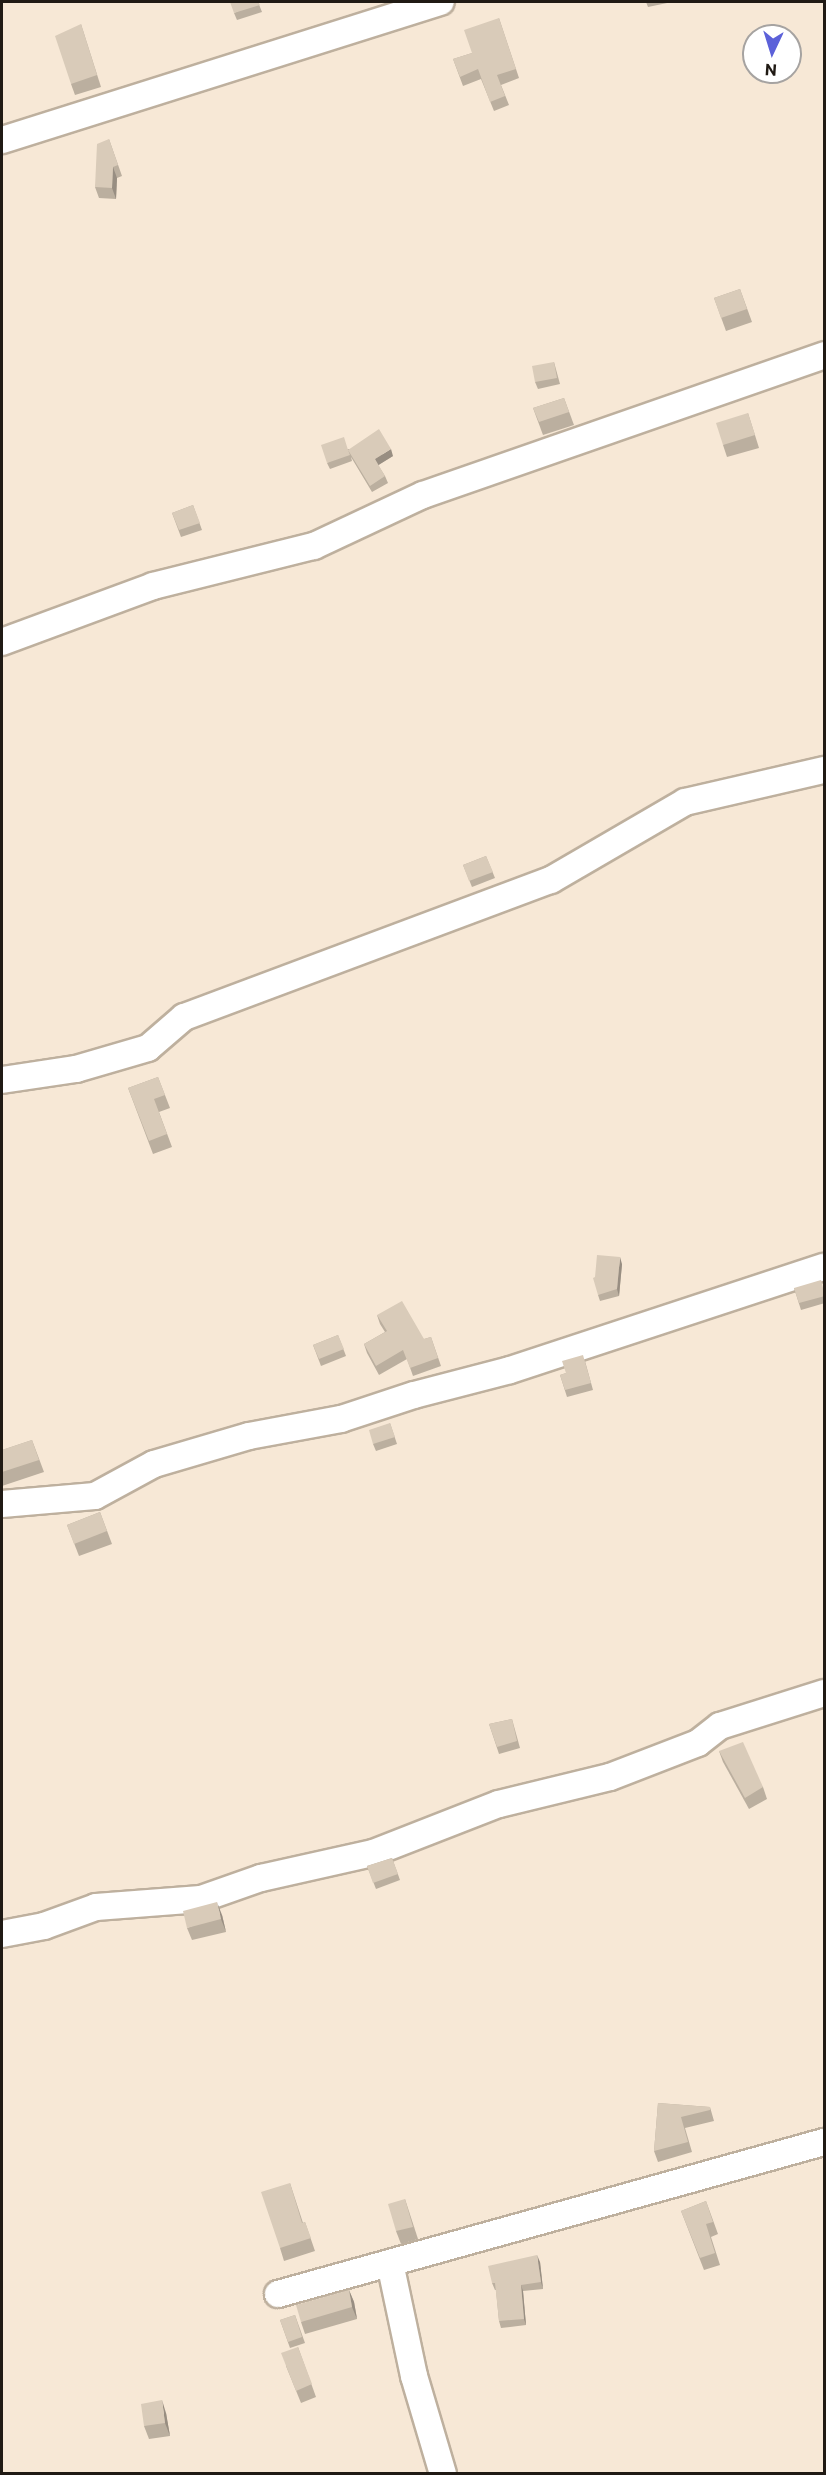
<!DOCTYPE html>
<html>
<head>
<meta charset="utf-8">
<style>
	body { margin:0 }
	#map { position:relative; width:826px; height:2475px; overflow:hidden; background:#f7e8d6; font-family:Commissioner,sans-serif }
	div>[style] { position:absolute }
	.roads { filter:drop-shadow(2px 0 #beb09e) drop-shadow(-2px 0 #beb09e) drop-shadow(0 2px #beb09e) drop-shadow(0 -2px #beb09e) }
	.minor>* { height:26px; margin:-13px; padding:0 13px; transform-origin:13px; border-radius:13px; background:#fff }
	.wall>* { inset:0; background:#bbaf9f }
	.shaded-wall>* { inset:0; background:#988e82 }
	.building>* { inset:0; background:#d9cbb9 }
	span { translate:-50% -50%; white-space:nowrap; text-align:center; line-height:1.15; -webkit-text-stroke:5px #fff; paint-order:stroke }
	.frame { position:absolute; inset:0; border:3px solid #201a14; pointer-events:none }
	.north { position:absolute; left:742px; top:24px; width:60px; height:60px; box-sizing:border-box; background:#fff; border:2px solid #a6a3a1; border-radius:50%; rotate:184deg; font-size:16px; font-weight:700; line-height:24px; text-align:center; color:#201a14 }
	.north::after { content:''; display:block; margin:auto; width:21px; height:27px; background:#5c61d9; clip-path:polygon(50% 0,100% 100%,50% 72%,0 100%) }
</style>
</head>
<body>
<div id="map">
	<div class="roads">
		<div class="minor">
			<div style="left:2px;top:140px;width:460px;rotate:-17.5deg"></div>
			<div style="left:2px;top:642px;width:161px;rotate:-20.3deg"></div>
			<div style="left:153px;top:586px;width:166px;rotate:-14deg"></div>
			<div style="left:314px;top:546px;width:120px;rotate:-25.1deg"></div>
			<div style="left:423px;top:495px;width:425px;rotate:-19.2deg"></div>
			<div style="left:2px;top:1080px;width:75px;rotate:-8.5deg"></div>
			<div style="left:76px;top:1069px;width:75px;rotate:-16.3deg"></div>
			<div style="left:148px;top:1048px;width:48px;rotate:-40.7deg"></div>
			<div style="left:184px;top:1017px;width:392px;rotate:-20.5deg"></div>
			<div style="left:551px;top:880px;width:155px;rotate:-30.2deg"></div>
			<div style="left:685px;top:802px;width:143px;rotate:-13deg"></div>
			<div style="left:2px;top:1504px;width:93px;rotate:-4.9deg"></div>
			<div style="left:95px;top:1496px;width:67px;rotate:-28.5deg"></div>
			<div style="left:154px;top:1464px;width:99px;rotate:-16.4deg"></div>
			<div style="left:249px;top:1436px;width:94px;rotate:-10.5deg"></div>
			<div style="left:341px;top:1419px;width:77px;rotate:-18.2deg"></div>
			<div style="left:414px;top:1395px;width:99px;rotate:-14.6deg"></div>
			<div style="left:510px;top:1370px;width:330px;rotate:-18.2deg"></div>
			<div style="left:2px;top:1934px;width:43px;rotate:-10.8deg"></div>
			<div style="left:44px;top:1926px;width:55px;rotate:-20.1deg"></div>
			<div style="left:96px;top:1907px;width:105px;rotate:-4.4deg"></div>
			<div style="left:201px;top:1899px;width:64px;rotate:-19.3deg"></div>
			<div style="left:261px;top:1878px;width:115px;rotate:-12.6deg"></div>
			<div style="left:373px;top:1853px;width:135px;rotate:-21.3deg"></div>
			<div style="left:499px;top:1804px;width:114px;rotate:-13.7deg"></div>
			<div style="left:610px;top:1777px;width:94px;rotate:-21.1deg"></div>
			<div style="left:698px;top:1743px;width:28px;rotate:-38deg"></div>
			<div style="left:720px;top:1726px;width:109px;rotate:-17.6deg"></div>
			<div style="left:390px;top:2263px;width:116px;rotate:78deg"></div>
			<div style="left:414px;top:2376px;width:102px;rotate:73.5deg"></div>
			<div style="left:278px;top:2294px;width:567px;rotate:-15.56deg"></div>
		</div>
	</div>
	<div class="wall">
		<div style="clip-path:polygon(258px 2px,262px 12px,237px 20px,234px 13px)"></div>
		<div style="clip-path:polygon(646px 2px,672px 2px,648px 7px)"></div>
		<div style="clip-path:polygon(499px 18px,519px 78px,501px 85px,509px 105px,494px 111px,481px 79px,463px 86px,453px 59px,472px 53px)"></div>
		<div style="clip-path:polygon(81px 24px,101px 87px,75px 95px,71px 84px)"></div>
		<div style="clip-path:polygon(109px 139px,122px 176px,117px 178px,116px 199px,99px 198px,95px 187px)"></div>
		<div style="clip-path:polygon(740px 289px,752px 322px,726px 331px,714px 298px)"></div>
		<div style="clip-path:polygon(554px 362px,560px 384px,538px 389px,535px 382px)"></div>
		<div style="clip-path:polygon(564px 398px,574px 425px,543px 435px,533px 408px)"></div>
		<div style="clip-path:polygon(748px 413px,759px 448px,727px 457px,723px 445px)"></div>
		<div style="clip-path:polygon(348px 449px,393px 456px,378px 465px,385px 476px,388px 483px,372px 492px,351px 457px,352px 461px,330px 469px,327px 463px)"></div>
		<div style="clip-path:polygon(193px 505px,202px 530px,181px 537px,172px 513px)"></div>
		<div style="clip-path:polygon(486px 856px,495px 878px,472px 887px,463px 865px)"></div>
		<div style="clip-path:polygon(158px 1077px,170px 1108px,159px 1112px,172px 1147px,153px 1154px,128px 1088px)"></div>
		<div style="clip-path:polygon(622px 1264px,619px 1296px,600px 1301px,598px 1295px)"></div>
		<div style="clip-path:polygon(794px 1288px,825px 1292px,825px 1303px,801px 1310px)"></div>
		<div style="clip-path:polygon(377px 1315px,424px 1339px,431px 1337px,441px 1366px,413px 1376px,407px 1359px,379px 1375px,367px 1353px,364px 1344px,385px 1332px,380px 1324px)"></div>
		<div style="clip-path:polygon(338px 1335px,346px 1356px,321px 1366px,313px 1345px)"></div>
		<div style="clip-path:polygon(585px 1361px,593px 1390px,567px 1397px,560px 1375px,566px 1373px)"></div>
		<div style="clip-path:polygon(390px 1423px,397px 1444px,376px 1451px,373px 1444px)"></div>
		<div style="clip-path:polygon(32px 1440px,44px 1472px,2px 1486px,2px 1450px)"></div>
		<div style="clip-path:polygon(100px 1512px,112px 1544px,79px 1556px,67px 1525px)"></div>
		<div style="clip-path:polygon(512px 1719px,520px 1748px,499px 1754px,489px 1724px)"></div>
		<div style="clip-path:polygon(719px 1751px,763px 1787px,767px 1799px,749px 1809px,723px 1762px)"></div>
		<div style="clip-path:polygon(392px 1858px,400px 1880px,376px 1889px,367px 1866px)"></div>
		<div style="clip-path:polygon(222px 1915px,226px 1932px,192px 1940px,187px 1928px)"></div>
		<div style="clip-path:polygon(658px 2103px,710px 2107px,714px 2121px,685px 2128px,692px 2152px,658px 2162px,654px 2151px)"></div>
		<div style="clip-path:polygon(290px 2183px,303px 2223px,305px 2222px,315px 2251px,284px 2261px,280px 2248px)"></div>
		<div style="clip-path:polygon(405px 2199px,418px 2239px,401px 2244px,396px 2231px)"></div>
		<div style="clip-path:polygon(706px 2201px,718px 2234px,711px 2237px,720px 2265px,704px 2270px,681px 2211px)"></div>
		<div style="clip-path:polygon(540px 2262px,543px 2289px,523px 2291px,526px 2325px,501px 2328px,499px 2321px,496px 2290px,495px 2290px,492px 2283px)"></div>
		<div style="clip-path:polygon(349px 2290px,354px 2302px,357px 2319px,305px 2334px,301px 2322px)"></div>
		<div style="clip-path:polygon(295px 2315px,305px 2343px,290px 2348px,280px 2320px)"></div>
		<div style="clip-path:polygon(298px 2347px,316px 2397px,301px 2403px,286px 2366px)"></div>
		<div style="clip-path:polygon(166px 2413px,170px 2436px,149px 2439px,144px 2426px)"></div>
	</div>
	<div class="shaded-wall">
		<div style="clip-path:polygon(113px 167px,117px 178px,116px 199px,112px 188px)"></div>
		<div style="clip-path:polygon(391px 449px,393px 456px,377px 466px,375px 459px)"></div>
		<div style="clip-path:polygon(620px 1257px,622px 1264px,619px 1296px,617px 1289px)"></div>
		<div style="clip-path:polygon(217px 1902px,222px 1915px,226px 1932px,221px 1919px)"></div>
		<div style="clip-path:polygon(537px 2255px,540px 2262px,543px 2289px,541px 2282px)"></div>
		<div style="clip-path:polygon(521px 2285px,523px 2291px,526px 2325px,524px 2319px)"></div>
		<div style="clip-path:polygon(349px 2290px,354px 2302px,357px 2319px,352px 2307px)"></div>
		<div style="clip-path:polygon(162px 2400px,166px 2413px,170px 2436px,165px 2423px)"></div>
	</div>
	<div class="building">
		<div style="clip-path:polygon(230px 2px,258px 2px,260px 5px,234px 13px)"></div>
		<div style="clip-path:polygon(499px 18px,516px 69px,497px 75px,505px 96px,490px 102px,478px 69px,460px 77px,453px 59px,472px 53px,464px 30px)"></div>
		<div style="clip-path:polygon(81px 24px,97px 75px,71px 84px,55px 36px)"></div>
		<div style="clip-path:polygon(109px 139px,118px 165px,113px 167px,112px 188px,95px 187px,97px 144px)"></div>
		<div style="clip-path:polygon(740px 289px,747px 309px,721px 318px,714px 298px)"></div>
		<div style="clip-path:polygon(554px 362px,557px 378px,535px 382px,532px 366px)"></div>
		<div style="clip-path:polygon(564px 398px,569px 412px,539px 422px,533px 408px)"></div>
		<div style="clip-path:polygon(748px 413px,755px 435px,723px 445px,716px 423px)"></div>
		<div style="clip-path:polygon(379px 429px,391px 449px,375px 459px,385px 476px,370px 486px,348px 450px,350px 455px,327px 463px,321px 445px,344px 437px,348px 450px)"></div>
		<div style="clip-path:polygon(193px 505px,200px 523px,179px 530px,172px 513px)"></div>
		<div style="clip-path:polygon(486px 856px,493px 872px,469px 881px,463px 865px)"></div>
		<div style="clip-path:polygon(158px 1077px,165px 1095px,154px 1099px,167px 1134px,149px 1141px,128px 1088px)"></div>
		<div style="clip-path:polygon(597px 1255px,620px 1257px,617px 1289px,598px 1295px,593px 1278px,595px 1277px)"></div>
		<div style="clip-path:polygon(821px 1280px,825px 1296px,799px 1303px,794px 1288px)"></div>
		<div style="clip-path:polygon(402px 1301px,424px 1339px,431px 1337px,438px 1358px,410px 1368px,403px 1350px,376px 1366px,364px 1344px,387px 1331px,377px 1315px)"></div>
		<div style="clip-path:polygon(338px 1335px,344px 1349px,319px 1359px,313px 1345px)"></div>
		<div style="clip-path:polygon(583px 1355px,591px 1383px,565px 1390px,560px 1375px,566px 1373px,562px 1361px)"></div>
		<div style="clip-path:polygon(390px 1423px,395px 1437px,373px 1444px,369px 1430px)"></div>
		<div style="clip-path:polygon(32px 1440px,39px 1460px,2px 1472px,2px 1450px)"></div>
		<div style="clip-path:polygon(100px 1512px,107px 1531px,74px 1544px,67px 1525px)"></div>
		<div style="clip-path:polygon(512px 1719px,517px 1741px,497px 1747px,489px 1724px)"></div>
		<div style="clip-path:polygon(743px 1742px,763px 1787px,745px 1798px,719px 1751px)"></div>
		<div style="clip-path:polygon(392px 1858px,398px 1874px,373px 1883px,367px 1866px)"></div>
		<div style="clip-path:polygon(217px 1902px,221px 1919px,187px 1928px,183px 1911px)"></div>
		<div style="clip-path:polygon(658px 2103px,710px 2107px,710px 2110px,681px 2117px,688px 2142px,654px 2151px)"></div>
		<div style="clip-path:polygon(290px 2183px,302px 2223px,305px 2222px,311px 2238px,280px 2248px,261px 2192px)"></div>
		<div style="clip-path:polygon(405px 2199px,413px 2227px,396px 2231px,388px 2204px)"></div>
		<div style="clip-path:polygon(706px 2201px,713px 2222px,706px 2224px,715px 2253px,700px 2258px,681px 2211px)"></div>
		<div style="clip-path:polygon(537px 2255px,541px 2282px,521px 2285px,524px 2319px,499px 2321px,495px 2283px,492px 2283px,488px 2266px)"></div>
		<div style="clip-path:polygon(349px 2290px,352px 2307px,301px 2322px,296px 2305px)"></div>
		<div style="clip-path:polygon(295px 2315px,302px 2337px,288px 2342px,280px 2320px)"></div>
		<div style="clip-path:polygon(298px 2347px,312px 2384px,296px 2391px,281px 2353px)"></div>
		<div style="clip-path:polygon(162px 2400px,165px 2423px,144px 2426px,141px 2404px)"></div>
	</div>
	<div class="frame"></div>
	<div class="north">N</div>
</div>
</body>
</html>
